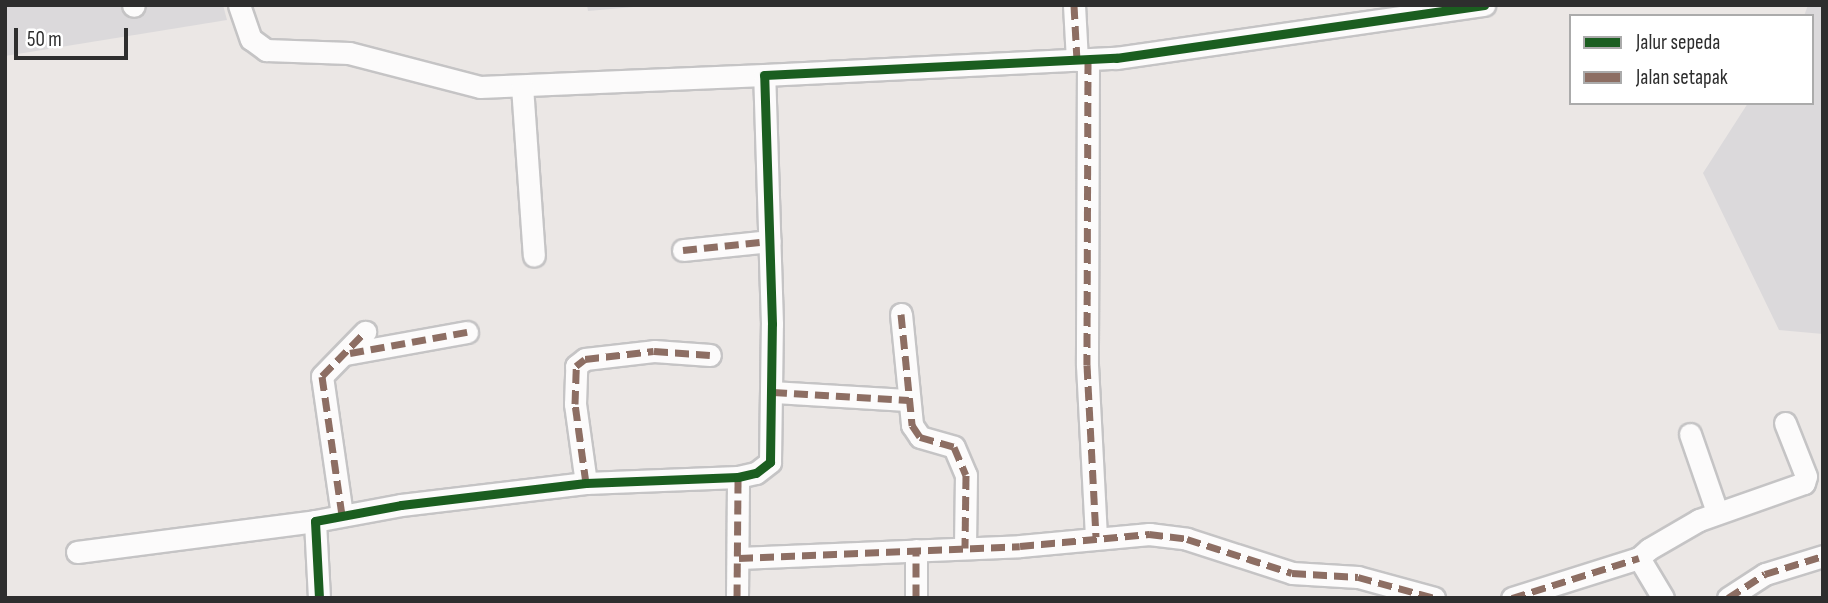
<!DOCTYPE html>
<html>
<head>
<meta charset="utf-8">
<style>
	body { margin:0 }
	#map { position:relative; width:1828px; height:603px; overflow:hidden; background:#ebe7e5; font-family:"Sofia Sans Condensed",sans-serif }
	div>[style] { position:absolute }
	.industrial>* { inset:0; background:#dbd9db }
	.roads { filter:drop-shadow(2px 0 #c5c4c5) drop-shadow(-2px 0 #c5c4c5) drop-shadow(0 2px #c5c4c5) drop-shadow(0 -2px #c5c4c5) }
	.minor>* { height:21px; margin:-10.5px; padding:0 10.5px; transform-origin:10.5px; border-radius:10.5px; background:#fcfbfb }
	.quiet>* { height:7px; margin-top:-3.5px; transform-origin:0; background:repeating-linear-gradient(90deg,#8d6e63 0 14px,transparent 0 21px) }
	.cycleway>* { height:9px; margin:-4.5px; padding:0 4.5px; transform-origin:4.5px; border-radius:4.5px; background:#1b5e20 }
	span { translate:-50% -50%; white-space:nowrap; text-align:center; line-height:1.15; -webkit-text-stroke:5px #fff; paint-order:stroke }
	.frame { position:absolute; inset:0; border:7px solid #2e2e2e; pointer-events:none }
	.legend { position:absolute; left:1569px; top:14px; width:245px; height:91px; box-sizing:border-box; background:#fff; border:2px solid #ababab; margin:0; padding:9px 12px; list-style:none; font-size:21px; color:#2e2e2e }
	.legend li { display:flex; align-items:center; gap:14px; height:35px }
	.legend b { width:35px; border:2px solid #ababab }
	.scale { position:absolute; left:14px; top:28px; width:114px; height:32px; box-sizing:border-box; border:4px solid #2e2e2e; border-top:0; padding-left:9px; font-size:21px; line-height:24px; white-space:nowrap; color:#2e2e2e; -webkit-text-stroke:5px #fff; paint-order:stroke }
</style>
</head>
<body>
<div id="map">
	<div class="industrial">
		<div style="clip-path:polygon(5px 5px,223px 5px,227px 20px,5px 56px)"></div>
		<div style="clip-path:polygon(587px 5px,656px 5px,588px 11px)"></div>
		<div style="clip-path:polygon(1808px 5px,1823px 5px,1823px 334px,1779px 330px,1703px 173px,1748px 103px,1812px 103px,1812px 16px,1804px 16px)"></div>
	</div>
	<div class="roads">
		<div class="minor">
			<div style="left:133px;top:5px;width:1px;rotate:45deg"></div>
			<div style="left:239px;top:5px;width:36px;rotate:71deg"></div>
			<div style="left:251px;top:39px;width:19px;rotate:36deg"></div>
			<div style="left:266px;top:50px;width:83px;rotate:2.1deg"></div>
			<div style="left:349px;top:53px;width:135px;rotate:14.5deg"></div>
			<div style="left:480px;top:87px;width:284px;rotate:-2.4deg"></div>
			<div style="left:1074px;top:5px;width:55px;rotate:86.9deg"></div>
			<div style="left:1088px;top:60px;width:305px;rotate:90.2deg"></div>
			<div style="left:1087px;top:365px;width:172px;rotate:87deg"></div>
			<div style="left:522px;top:86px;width:170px;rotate:86deg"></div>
			<div style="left:683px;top:250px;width:87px;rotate:-5.9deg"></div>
			<div style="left:901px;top:314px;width:112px;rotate:84.3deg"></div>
			<div style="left:912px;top:425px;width:14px;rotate:56deg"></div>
			<div style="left:920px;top:437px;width:35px;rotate:16deg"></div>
			<div style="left:954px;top:447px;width:30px;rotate:67deg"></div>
			<div style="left:966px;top:475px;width:73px;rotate:90.8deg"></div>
			<div style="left:345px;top:354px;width:124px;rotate:-10.2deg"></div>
			<div style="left:773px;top:392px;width:136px;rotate:3.4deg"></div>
			<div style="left:1690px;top:434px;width:83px;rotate:70.9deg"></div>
			<div style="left:586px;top:483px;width:80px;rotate:-97.9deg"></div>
			<div style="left:575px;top:404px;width:38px;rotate:-88deg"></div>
			<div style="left:576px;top:366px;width:11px;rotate:-38deg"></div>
			<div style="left:585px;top:359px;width:69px;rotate:-6.6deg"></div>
			<div style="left:654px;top:351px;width:56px;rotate:4.1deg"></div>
			<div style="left:342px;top:515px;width:140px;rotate:-98.2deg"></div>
			<div style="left:322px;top:376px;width:62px;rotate:-45.7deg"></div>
			<div style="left:77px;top:552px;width:240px;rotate:-7.4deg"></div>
			<div style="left:739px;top:558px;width:281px;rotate:-2.4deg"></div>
			<div style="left:1020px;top:546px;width:130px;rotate:-5.3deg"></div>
			<div style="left:1149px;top:534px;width:38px;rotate:7deg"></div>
			<div style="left:1187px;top:539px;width:110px;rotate:17.9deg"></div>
			<div style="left:1292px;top:573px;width:66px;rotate:3.5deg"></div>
			<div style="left:1358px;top:577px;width:79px;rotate:15.4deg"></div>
			<div style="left:319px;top:598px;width:77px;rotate:-93deg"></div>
			<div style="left:315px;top:521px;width:87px;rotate:-10.5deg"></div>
			<div style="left:401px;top:505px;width:186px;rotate:-6.8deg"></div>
			<div style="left:586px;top:483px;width:152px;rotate:-2.3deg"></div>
			<div style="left:738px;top:477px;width:18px;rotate:-13deg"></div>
			<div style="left:756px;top:473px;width:18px;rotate:-38deg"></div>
			<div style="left:770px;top:462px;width:138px;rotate:-89.2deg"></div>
			<div style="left:772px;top:324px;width:249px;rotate:-91.8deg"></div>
			<div style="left:764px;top:75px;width:352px;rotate:-2.8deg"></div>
			<div style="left:1116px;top:58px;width:372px;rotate:-8.2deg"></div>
			<div style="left:737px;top:598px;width:121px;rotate:-89.5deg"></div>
			<div style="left:916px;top:598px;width:48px;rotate:-90deg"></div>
			<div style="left:1512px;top:598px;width:133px;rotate:-17.5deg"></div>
			<div style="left:1663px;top:598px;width:47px;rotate:-121deg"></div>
			<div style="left:1639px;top:558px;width:13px;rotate:-42deg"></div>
			<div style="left:1649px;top:549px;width:58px;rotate:-30.1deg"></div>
			<div style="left:1699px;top:520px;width:111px;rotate:-19.4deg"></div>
			<div style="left:1804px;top:483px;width:7px;rotate:-74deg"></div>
			<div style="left:1806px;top:476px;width:57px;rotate:-111.6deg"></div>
			<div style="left:1728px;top:598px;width:44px;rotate:-33deg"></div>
			<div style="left:1765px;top:574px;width:61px;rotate:-17.2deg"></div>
		</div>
	</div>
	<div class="quiet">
		<div style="left:1074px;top:5px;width:55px;rotate:86.9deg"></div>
		<div style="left:1088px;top:60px;width:305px;rotate:90.2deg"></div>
		<div style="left:1087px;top:365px;width:172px;rotate:87deg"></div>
		<div style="left:683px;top:250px;width:87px;rotate:-5.9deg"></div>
		<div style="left:901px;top:314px;width:112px;rotate:84.3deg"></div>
		<div style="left:912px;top:425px;width:14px;rotate:56deg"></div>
		<div style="left:920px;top:437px;width:35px;rotate:16deg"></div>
		<div style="left:954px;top:447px;width:30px;rotate:67deg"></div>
		<div style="left:966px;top:475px;width:73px;rotate:90.8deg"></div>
		<div style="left:350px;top:353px;width:119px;rotate:-10.2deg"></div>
		<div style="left:773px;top:392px;width:136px;rotate:3.4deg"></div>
		<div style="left:586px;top:483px;width:80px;rotate:-97.9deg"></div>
		<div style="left:575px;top:404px;width:38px;rotate:-88deg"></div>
		<div style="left:576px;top:366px;width:11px;rotate:-38deg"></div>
		<div style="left:585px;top:359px;width:69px;rotate:-6.6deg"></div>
		<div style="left:654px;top:351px;width:56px;rotate:4.1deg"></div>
		<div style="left:342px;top:515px;width:140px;rotate:-98.2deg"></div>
		<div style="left:322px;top:376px;width:62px;rotate:-45.7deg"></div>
		<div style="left:739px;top:558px;width:281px;rotate:-2.4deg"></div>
		<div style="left:1020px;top:546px;width:130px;rotate:-5.3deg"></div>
		<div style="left:1149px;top:534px;width:38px;rotate:7deg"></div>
		<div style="left:1187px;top:539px;width:110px;rotate:17.9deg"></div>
		<div style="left:1292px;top:573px;width:66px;rotate:3.5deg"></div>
		<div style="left:1358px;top:577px;width:79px;rotate:15.4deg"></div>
		<div style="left:737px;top:598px;width:121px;rotate:-89.5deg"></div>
		<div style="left:916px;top:598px;width:48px;rotate:-90deg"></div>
		<div style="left:1512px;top:598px;width:133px;rotate:-17.5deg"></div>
		<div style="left:1728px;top:598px;width:44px;rotate:-33deg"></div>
		<div style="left:1765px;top:574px;width:61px;rotate:-17.2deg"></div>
	</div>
	<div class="cycleway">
		<div style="left:319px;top:598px;width:77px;rotate:-93deg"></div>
		<div style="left:315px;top:521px;width:87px;rotate:-10.5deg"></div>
		<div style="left:401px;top:505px;width:186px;rotate:-6.8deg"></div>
		<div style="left:586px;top:483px;width:152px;rotate:-2.3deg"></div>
		<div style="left:738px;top:477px;width:18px;rotate:-13deg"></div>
		<div style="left:756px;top:473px;width:18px;rotate:-38deg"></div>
		<div style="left:770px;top:462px;width:138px;rotate:-89.2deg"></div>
		<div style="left:772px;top:324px;width:249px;rotate:-91.8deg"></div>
		<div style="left:764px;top:75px;width:352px;rotate:-2.8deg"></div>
		<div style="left:1116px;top:58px;width:372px;rotate:-8.2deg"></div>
	</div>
	<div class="frame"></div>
	<ul class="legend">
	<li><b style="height:9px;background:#1b5e20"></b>Jalur sepeda</li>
	<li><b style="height:9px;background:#8d6e63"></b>Jalan setapak</li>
	</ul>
	<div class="scale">50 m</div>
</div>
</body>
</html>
